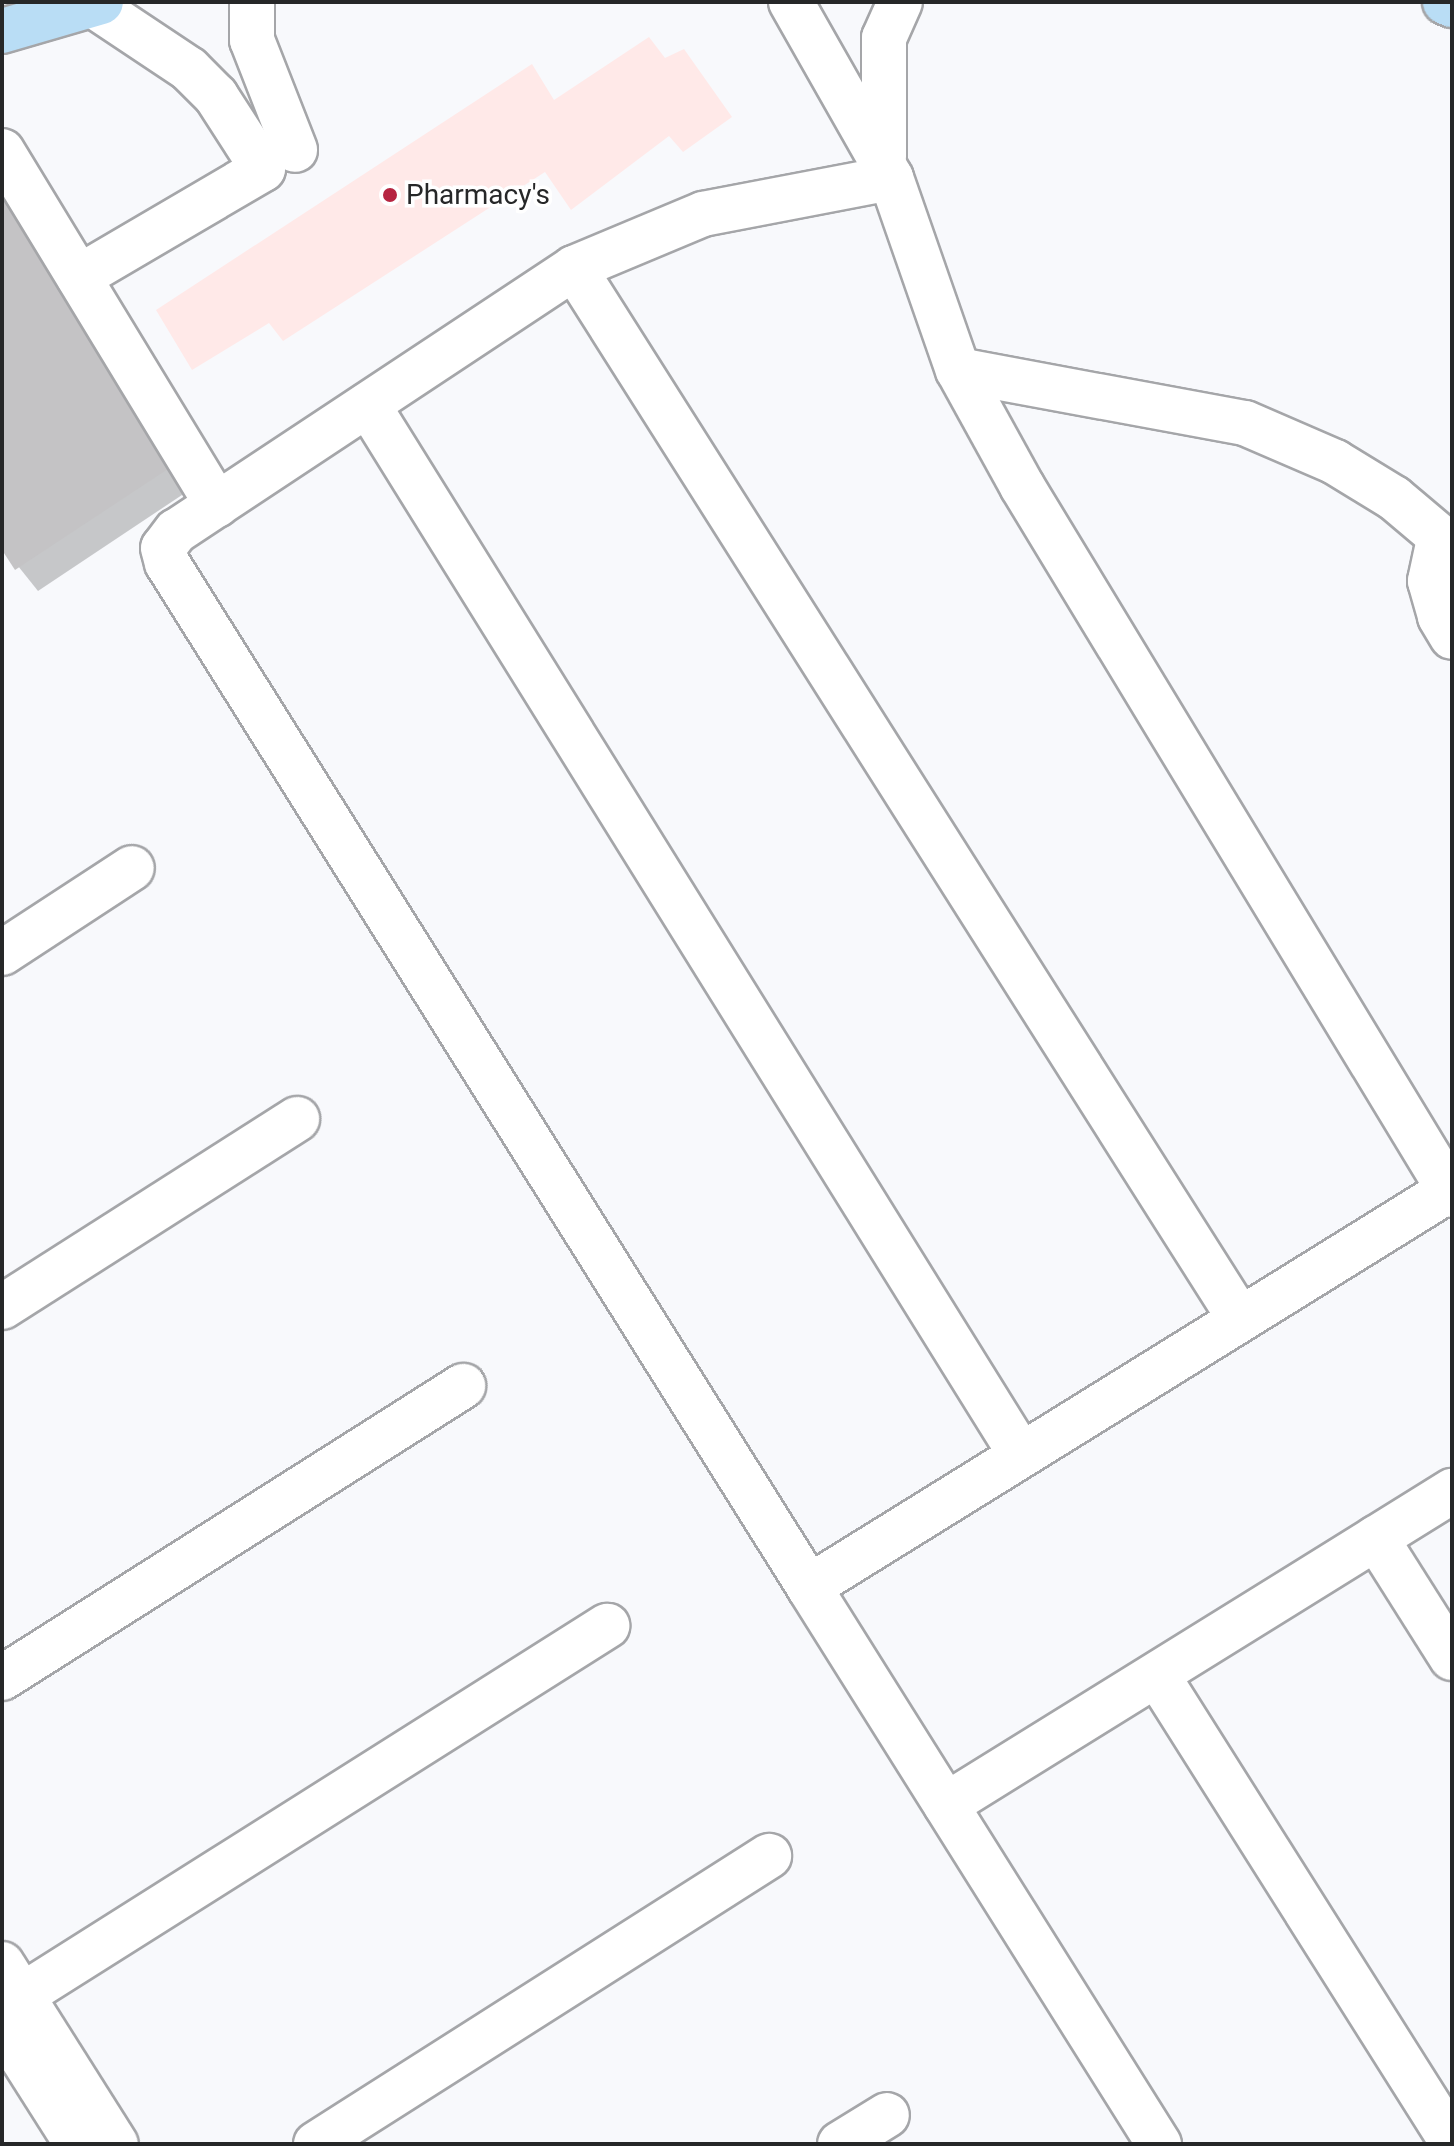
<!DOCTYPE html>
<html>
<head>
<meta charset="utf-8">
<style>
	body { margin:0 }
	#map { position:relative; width:1454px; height:2146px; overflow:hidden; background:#f8f9fc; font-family:Roboto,sans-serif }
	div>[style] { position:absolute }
	.commercial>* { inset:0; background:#ffe9e8 }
	.shadow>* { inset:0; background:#0003 }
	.building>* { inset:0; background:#c4c3c5 }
	.roads { filter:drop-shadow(2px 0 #a5a6a9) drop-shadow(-2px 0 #a5a6a9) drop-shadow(0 2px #a5a6a9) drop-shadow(0 -2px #a5a6a9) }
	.minor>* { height:44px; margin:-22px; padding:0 22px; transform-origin:22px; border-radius:22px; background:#fff }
	.major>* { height:44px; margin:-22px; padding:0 22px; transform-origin:22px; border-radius:22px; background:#b9ddf5 }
	.dots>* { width:22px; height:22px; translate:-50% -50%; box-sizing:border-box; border:4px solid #fff; border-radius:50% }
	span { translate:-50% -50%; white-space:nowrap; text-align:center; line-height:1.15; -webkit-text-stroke:7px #fff; paint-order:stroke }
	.poi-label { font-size:28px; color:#262728 }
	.left { translate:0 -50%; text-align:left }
	.frame { position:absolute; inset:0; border:4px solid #262728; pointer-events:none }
</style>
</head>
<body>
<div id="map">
	<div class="commercial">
		<div style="clip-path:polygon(649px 37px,665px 58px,684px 49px,732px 117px,683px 152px,669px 136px,571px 210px,545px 172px,283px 341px,269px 323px,192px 370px,156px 310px,532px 64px,554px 100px)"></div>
	</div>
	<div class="shadow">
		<div style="clip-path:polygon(18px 196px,191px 489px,38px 591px,2px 546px)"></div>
	</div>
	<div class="building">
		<div style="clip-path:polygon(2px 181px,171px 467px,15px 570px,2px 550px)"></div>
	</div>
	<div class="roads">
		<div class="minor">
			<div style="left:252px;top:2px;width:38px;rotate:90deg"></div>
			<div style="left:252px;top:40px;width:118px;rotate:68.6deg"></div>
			<div style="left:791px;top:2px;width:202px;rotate:60.4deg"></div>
			<div style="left:891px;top:178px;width:191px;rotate:169.2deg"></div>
			<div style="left:703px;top:214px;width:140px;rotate:157.3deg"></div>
			<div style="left:574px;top:268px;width:477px;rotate:146.5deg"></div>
			<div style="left:176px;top:531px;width:21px;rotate:127deg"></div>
			<div style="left:163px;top:548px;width:16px;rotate:75deg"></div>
			<div style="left:167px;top:563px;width:1209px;rotate:57.91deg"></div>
			<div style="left:809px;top:1587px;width:753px;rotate:-31.81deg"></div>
			<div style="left:2px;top:151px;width:414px;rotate:58.7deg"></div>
			<div style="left:884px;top:157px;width:119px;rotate:-90deg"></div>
			<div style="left:884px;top:38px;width:39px;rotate:-66deg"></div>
			<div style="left:891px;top:178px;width:203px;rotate:70.8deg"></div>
			<div style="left:958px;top:370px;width:132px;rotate:61.1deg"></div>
			<div style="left:1022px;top:486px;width:829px;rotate:58.76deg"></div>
			<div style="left:574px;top:268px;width:1244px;rotate:57.64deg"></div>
			<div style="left:79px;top:277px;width:213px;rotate:-30.4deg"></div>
			<div style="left:263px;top:169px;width:87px;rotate:-122.8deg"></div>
			<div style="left:216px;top:96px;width:38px;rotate:-135deg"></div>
			<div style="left:189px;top:69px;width:115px;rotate:-146.3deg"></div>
			<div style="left:958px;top:370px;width:292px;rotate:10.5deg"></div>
			<div style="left:1245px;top:423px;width:98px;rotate:23.4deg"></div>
			<div style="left:1335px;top:462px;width:69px;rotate:31.4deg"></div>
			<div style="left:1394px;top:498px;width:76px;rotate:40.2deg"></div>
			<div style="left:368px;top:405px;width:1236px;rotate:58.12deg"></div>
			<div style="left:1439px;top:539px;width:43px;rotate:102.1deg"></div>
			<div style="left:1430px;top:581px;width:37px;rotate:74deg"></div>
			<div style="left:1440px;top:617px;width:23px;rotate:59deg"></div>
			<div style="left:2px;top:953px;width:155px;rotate:-33.2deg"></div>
			<div style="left:2px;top:1307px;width:350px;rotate:-32.5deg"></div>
			<div style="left:1376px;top:1538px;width:142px;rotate:57.7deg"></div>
			<div style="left:809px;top:1587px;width:658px;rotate:57.86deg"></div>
			<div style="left:1157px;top:1675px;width:552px;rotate:57.72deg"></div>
			<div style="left:2px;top:1678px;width:546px;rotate:-32.35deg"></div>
			<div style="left:946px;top:1805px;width:596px;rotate:-31.82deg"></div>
			<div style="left:2px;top:1964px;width:213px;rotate:57.7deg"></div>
			<div style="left:2px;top:2008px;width:716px;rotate:-32.27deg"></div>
			<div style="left:2px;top:2026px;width:140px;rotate:57.6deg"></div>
			<div style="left:316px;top:2144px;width:537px;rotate:-32.45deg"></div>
			<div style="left:840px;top:2144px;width:55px;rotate:-31.7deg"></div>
		</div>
		<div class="major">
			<div style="left:1445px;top:2px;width:8px;rotate:23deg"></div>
			<div style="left:2px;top:31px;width:103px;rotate:-16.3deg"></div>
		</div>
	</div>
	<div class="dots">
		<div style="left:390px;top:195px;background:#b62541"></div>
	</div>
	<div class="poi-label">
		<span class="left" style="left:406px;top:195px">Pharmacy's</span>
	</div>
	<div class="frame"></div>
</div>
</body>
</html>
